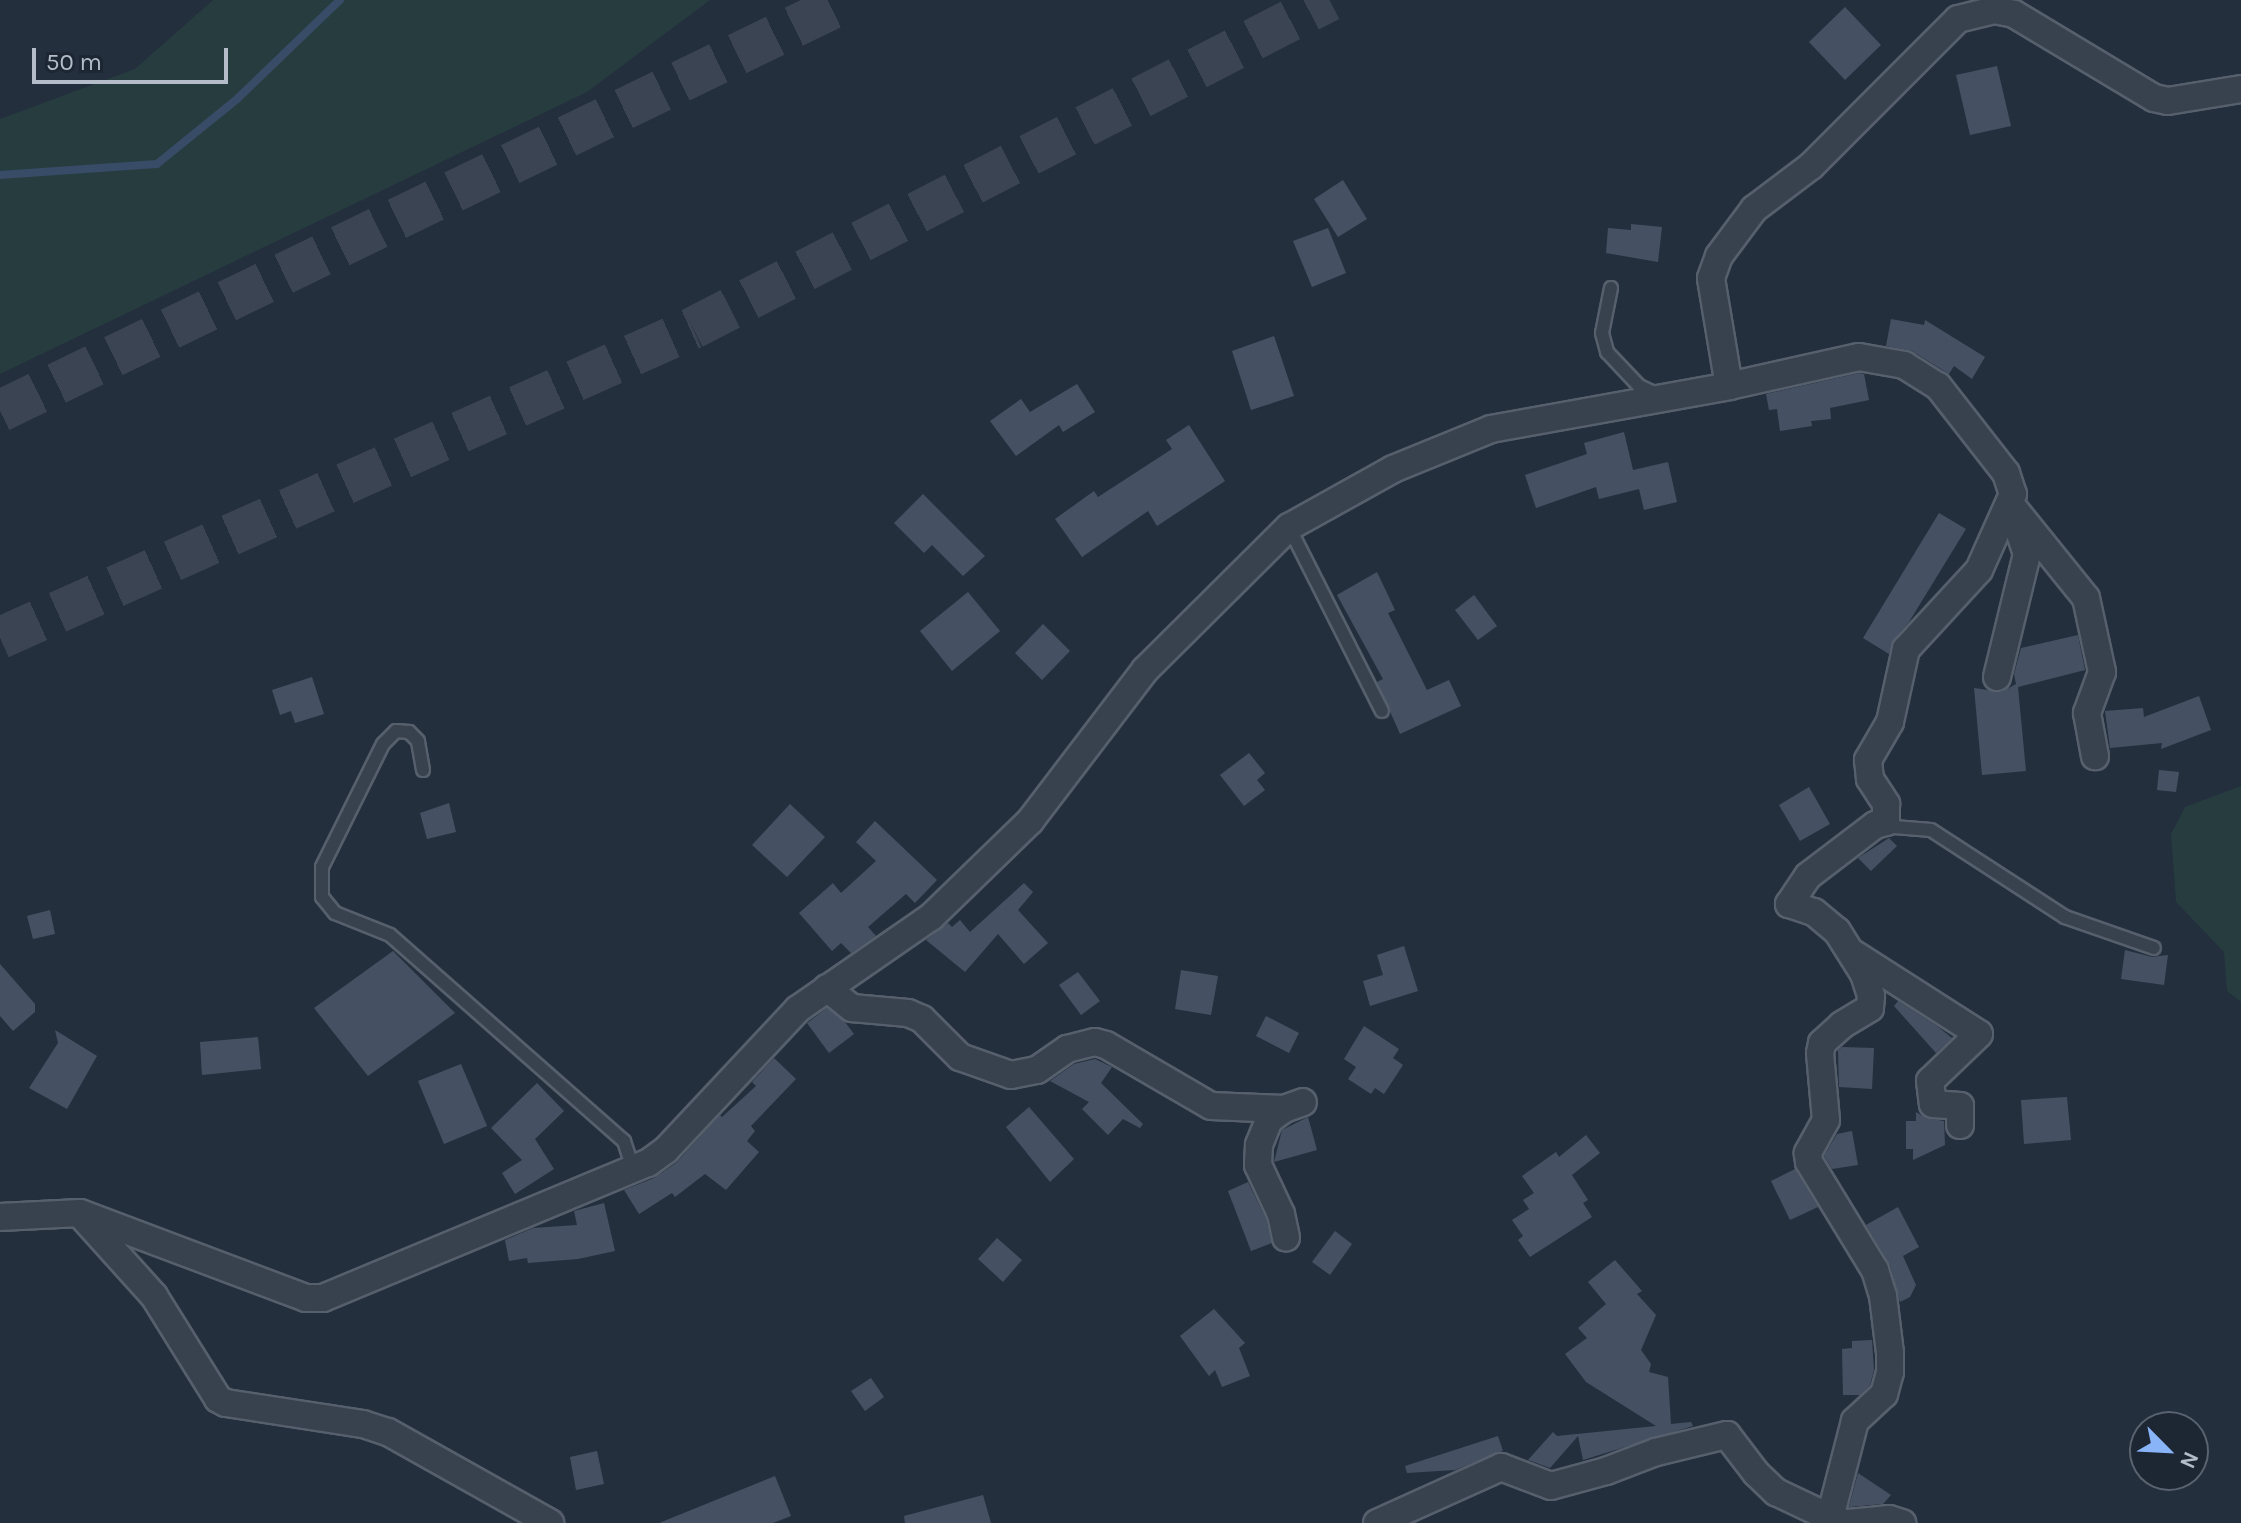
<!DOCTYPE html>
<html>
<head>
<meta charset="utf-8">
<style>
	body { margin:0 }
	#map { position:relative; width:2241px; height:1523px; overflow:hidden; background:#242f3e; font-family:Karla,sans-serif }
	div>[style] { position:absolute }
	.green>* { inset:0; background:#263c3f }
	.stream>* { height:8px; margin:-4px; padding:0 4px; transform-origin:4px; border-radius:4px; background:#394c67 }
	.building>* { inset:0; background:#455162 }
	.trunk-tunnel>* { height:42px; margin-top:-21px; transform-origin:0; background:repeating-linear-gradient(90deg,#3a4453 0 42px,transparent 0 63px) }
	.roads { filter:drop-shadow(2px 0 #565f6c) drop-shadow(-2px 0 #565f6c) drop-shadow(0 2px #565f6c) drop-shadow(0 -2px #565f6c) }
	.service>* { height:12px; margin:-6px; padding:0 6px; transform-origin:6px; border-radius:6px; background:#38414e }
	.minor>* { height:26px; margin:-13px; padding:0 13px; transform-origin:13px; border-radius:13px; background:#38414e }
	span { translate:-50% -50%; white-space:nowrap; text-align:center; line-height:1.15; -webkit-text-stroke:6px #1d2633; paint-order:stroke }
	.north { position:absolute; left:2129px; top:1411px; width:80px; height:80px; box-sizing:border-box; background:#1d2633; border:2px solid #59626f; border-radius:50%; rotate:114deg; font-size:22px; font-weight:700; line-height:32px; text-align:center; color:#b4bcc9 }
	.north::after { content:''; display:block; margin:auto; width:28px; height:36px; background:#8ab4f8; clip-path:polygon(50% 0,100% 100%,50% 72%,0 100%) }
	.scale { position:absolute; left:32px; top:48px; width:196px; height:36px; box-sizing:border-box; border:4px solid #b4bcc9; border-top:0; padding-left:10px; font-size:24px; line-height:28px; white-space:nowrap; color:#b4bcc9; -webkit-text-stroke:6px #1d2633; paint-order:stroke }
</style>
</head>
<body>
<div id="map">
	<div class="green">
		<div style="clip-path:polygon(213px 0,710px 0,587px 92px,0 374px,0 119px,135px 69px)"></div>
		<div style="clip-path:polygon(2241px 786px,2241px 1002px,2227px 991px,2224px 952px,2176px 902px,2171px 834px,2185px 807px)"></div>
	</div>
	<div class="stream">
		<div style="left:0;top:175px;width:157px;rotate:-4deg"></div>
		<div style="left:157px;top:164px;width:103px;rotate:-39.1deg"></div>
		<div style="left:237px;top:99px;width:143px;rotate:-43.9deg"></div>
	</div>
	<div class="building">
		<div style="clip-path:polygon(1845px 7px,1881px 45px,1845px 80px,1809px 42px)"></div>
		<div style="clip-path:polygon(1997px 66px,2011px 126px,1970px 135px,1956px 75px)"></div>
		<div style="clip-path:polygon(1343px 180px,1367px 219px,1338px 237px,1314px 199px)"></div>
		<div style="clip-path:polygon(1631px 224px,1662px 227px,1658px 262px,1606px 253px,1608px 228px,1631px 230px)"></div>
		<div style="clip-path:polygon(1328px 228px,1346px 273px,1312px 287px,1293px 241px)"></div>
		<div style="clip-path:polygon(1891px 319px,1924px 325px,1925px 320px,1985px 357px,1972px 379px,1954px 366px,1949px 374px,1912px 351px,1886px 346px)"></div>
		<div style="clip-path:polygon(1274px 336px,1294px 396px,1251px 410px,1232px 351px)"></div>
		<div style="clip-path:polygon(1859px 373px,1864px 374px,1869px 400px,1830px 408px,1831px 419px,1811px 421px,1812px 426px,1780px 431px,1777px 409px,1769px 410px,1766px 394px)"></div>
		<div style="clip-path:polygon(1077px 384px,1095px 412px,1063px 432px,1059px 425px,1016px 456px,990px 421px,1021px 399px,1030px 412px)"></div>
		<div style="clip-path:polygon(1189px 425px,1225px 481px,1157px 526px,1148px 511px,1082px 557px,1055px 519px,1094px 491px,1098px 497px,1172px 449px,1166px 440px)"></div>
		<div style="clip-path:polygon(1624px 432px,1633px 470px,1668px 462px,1677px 502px,1644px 510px,1639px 489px,1599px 499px,1596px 487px,1536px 508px,1525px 475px,1587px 454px,1584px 443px)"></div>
		<div style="clip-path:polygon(923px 494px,985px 556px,963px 576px,932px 545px,924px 553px,894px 523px)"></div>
		<div style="clip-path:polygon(1939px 513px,1966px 529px,1909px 622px,1894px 639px,1889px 654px,1863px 638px)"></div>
		<div style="clip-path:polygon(1377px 572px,1395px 610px,1388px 613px,1427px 690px,1449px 680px,1461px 706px,1400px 734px,1377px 682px,1383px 679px,1337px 595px)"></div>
		<div style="clip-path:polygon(968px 592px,1000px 631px,952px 671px,920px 631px)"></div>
		<div style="clip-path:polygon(1474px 595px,1497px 626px,1478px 640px,1455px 610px)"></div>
		<div style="clip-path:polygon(1043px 624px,1070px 651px,1042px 680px,1015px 653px)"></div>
		<div style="clip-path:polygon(2078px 635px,2085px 670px,2018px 687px,2026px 771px,1982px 775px,1974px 688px,2002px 692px,2016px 684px,2014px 674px,2021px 648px)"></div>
		<div style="clip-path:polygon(312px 677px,324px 714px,295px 723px,291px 711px,280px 715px,272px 690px)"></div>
		<div style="clip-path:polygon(2199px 696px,2211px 730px,2161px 749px,2162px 743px,2110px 748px,2105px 711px,2143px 708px,2144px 717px)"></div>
		<div style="clip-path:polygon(1249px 753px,1265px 773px,1257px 780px,1265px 790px,1244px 806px,1220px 775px)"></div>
		<div style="clip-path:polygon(2159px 770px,2179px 772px,2176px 792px,2157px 790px)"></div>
		<div style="clip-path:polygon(1809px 787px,1830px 824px,1800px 841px,1779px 805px)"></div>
		<div style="clip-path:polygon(449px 803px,456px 832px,427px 839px,420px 813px)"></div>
		<div style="clip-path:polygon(790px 804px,825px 837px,787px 877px,752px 845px)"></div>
		<div style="clip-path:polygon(875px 821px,937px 880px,915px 903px,906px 894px,868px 927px,876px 936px,851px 953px,841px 943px,832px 951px,799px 913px,833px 883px,841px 893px,876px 861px,856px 842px)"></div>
		<div style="clip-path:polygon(1889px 838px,1897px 846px,1871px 871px,1858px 858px)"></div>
		<div style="clip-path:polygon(1024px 883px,1033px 892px,1018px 910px,1048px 943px,1024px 964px,998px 934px,965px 972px,926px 940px,948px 923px,952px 927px,960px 920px,970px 932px)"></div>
		<div style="clip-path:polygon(50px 910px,55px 934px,33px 939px,27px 916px)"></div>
		<div style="clip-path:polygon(1404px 946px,1418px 991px,1370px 1006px,1363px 981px,1383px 975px,1377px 955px)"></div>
		<div style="clip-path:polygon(2125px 950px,2152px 957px,2168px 955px,2164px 985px,2121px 979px)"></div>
		<div style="clip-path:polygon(393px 951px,455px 1013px,368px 1076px,314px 1008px)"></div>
		<div style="clip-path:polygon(0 964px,35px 1004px,35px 1012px,13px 1031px,0 1016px)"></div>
		<div style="clip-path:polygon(1181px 970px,1218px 976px,1211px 1015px,1175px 1009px)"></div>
		<div style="clip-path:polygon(1078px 972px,1100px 1001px,1081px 1015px,1059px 985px)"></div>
		<div style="clip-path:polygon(1898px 1001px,1937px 1026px,1952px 1038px,1936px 1053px,1894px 1006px)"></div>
		<div style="clip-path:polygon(827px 1008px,845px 1022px,854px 1034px,829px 1053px,807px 1023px)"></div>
		<div style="clip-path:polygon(1266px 1016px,1299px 1033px,1289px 1053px,1256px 1036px)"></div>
		<div style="clip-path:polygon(1364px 1026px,1399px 1049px,1393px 1058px,1403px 1065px,1384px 1094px,1375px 1088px,1371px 1094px,1348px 1079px,1356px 1067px,1344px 1059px)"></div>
		<div style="clip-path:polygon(55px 1030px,97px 1056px,67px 1109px,29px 1088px,58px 1043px)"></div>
		<div style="clip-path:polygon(258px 1037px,261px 1069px,202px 1075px,200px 1042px)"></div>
		<div style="clip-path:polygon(1842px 1047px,1874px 1048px,1872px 1089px,1839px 1087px,1838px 1050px)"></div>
		<div style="clip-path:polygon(774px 1058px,796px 1079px,751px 1126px,755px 1131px,747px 1141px,759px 1152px,726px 1190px,705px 1174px,675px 1197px,672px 1193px,639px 1214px,624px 1190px,654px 1178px,676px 1163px,720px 1115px,722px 1117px,756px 1086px,752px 1082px)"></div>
		<div style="clip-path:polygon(1095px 1059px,1112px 1067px,1101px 1083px,1143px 1124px,1140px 1128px,1123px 1119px,1108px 1135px,1082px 1109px,1089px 1102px,1050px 1081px,1074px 1064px)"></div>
		<div style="clip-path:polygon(461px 1064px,487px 1126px,444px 1144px,418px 1081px)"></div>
		<div style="clip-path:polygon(537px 1083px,564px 1111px,535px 1139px,554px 1169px,515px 1194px,502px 1173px,522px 1160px,491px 1128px)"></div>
		<div style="clip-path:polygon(2067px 1097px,2071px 1140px,2024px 1144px,2021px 1100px)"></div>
		<div style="clip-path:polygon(1029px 1107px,1074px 1159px,1050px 1182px,1006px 1127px)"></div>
		<div style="clip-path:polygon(1916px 1112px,1926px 1118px,1944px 1121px,1945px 1145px,1913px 1160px,1913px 1149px,1906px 1149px,1906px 1121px,1916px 1121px)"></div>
		<div style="clip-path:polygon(1308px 1117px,1317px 1150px,1274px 1162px,1282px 1130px)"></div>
		<div style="clip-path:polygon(1852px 1131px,1858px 1165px,1832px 1169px,1824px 1156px,1837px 1134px)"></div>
		<div style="clip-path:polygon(1586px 1135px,1600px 1153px,1572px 1175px,1588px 1200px,1583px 1203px,1592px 1217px,1530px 1257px,1518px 1240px,1523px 1236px,1512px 1220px,1529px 1209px,1523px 1200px,1534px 1193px,1522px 1176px,1556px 1152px,1559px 1157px)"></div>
		<div style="clip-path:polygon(1795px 1169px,1818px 1207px,1790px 1220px,1771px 1181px)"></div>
		<div style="clip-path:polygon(1248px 1182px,1266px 1219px,1272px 1243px,1251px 1251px,1228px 1191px)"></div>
		<div style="clip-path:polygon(604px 1203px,615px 1251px,578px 1259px,528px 1263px,527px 1258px,509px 1261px,505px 1240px,533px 1228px,577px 1225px,574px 1211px)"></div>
		<div style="clip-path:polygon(1898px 1207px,1919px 1247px,1903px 1256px,1916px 1285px,1910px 1297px,1900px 1302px,1890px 1265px,1866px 1225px)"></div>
		<div style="clip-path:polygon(1335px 1231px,1352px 1244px,1330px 1275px,1312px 1262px)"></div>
		<div style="clip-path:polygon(997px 1238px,1022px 1260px,1003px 1282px,978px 1259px)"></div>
		<div style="clip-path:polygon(1615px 1260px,1642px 1291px,1637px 1294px,1656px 1315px,1641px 1350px,1651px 1364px,1649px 1372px,1668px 1377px,1671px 1424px,1691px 1422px,1693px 1426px,1583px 1460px,1578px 1436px,1550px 1468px,1528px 1460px,1553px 1432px,1557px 1436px,1656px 1426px,1586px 1382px,1565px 1354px,1587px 1338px,1578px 1328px,1606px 1304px,1588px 1282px)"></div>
		<div style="clip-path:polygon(1214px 1309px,1245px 1343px,1239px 1348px,1250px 1376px,1222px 1387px,1215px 1370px,1209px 1376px,1180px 1336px)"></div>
		<div style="clip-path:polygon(1872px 1340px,1874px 1370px,1870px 1385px,1860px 1395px,1843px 1395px,1842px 1349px,1852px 1348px,1852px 1341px)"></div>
		<div style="clip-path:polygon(871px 1378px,884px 1397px,865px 1411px,851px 1391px)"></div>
		<div style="clip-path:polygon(1498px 1436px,1503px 1451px,1455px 1470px,1407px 1473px,1405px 1466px)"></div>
		<div style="clip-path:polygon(597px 1451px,604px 1484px,576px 1490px,570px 1457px)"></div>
		<div style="clip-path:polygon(1858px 1473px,1891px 1495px,1883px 1504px,1849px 1507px)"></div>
		<div style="clip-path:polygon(775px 1476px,791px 1516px,773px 1523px,659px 1523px)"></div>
		<div style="clip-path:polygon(983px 1495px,991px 1523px,905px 1523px,904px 1516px)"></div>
	</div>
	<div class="trunk-tunnel">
		<div style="left:0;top:411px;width:943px;rotate:-25.83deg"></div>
		<div style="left:0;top:638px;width:759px;rotate:-24.1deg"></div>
		<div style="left:693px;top:328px;width:716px;rotate:-27.24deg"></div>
	</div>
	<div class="roads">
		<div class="service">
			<div style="left:1611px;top:288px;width:46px;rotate:101.3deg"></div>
			<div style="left:1602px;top:333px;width:20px;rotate:75deg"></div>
			<div style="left:1607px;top:352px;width:47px;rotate:46.7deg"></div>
			<div style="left:1639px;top:386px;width:21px;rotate:25deg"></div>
			<div style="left:1289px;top:527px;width:206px;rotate:63.2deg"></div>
			<div style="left:423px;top:770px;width:29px;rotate:-100deg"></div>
			<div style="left:418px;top:741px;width:13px;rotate:-135deg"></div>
			<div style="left:409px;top:732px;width:13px;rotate:-176deg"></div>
			<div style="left:396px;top:731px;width:18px;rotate:135deg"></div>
			<div style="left:383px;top:744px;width:137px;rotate:116.4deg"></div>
			<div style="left:322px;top:867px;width:30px;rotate:90deg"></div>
			<div style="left:322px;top:897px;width:21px;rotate:51deg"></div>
			<div style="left:335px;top:913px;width:59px;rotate:21.8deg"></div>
			<div style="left:390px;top:935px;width:312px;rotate:41.4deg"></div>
			<div style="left:624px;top:1141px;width:29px;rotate:72deg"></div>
			<div style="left:1882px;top:826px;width:49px;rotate:4.7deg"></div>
			<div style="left:1931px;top:830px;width:160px;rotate:33deg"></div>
			<div style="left:2065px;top:917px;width:94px;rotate:19.2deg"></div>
		</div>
		<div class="minor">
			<div style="left:1729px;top:386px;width:133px;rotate:-12.6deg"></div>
			<div style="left:1859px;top:357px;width:46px;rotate:10.1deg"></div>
			<div style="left:1904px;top:365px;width:40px;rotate:32deg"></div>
			<div style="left:1938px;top:386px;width:110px;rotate:52deg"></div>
			<div style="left:2006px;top:473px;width:22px;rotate:72deg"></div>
			<div style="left:2013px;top:494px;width:83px;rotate:114.1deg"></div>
			<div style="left:1979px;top:570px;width:108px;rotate:132.7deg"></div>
			<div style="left:1906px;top:649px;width:75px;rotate:102.4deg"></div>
			<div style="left:1890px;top:722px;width:44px;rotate:120.1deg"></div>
			<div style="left:1868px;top:760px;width:19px;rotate:84deg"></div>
			<div style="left:1870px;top:779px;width:30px;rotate:57deg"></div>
			<div style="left:1886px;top:804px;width:18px;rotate:90deg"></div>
			<div style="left:1886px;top:822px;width:11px;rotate:165deg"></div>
			<div style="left:1875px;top:825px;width:84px;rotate:142.7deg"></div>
			<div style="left:1808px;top:876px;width:34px;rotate:124deg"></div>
			<div style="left:1789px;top:904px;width:26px;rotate:18deg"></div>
			<div style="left:1814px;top:912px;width:30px;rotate:40deg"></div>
			<div style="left:1837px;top:931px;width:51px;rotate:57.9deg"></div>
			<div style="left:1864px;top:974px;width:23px;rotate:72deg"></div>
			<div style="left:1871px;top:996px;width:12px;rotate:95deg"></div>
			<div style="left:1870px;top:1008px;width:33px;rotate:149deg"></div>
			<div style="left:1842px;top:1025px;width:27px;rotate:138deg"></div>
			<div style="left:1822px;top:1043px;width:10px;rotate:101deg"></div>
			<div style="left:1820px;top:1053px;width:67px;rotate:84.9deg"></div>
			<div style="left:1826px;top:1120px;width:38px;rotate:119deg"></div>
			<div style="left:1808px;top:1153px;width:9px;rotate:84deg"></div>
			<div style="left:1809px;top:1162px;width:127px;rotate:58.6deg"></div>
			<div style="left:1875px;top:1270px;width:27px;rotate:73deg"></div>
			<div style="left:1883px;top:1296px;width:57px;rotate:83deg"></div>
			<div style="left:1890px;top:1353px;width:19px;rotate:90deg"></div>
			<div style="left:1890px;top:1372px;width:23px;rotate:105deg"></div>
			<div style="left:1884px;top:1394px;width:40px;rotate:137deg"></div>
			<div style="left:1855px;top:1421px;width:92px;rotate:104.5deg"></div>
			<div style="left:1832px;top:1510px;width:9px;rotate:84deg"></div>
			<div style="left:1833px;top:1519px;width:13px;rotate:18deg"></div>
			<div style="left:2011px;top:505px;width:119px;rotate:51.1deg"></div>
			<div style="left:2086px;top:598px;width:76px;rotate:77.8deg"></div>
			<div style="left:2102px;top:672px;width:44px;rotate:110.1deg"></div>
			<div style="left:2087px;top:713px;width:44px;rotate:79.5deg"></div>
			<div style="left:1997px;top:677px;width:127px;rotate:-76.3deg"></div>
			<div style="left:2027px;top:554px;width:40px;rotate:-108.9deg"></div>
			<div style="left:1854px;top:954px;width:148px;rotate:32.6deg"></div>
			<div style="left:1979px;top:1034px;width:68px;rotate:136.2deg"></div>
			<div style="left:1930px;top:1081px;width:23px;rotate:83deg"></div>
			<div style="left:1933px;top:1104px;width:27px;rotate:4deg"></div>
			<div style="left:1960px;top:1106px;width:19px;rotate:90deg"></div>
			<div style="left:827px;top:988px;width:32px;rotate:39deg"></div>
			<div style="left:852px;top:1008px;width:56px;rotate:5.1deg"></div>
			<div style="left:908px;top:1013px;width:15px;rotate:23deg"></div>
			<div style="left:922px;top:1019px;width:54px;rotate:45deg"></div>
			<div style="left:960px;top:1057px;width:54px;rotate:19.4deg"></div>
			<div style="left:1011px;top:1075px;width:26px;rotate:-11deg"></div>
			<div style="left:1037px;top:1070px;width:37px;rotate:-35deg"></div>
			<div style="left:1067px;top:1049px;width:29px;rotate:-14deg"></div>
			<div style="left:1095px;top:1042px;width:11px;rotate:15deg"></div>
			<div style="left:1106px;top:1045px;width:121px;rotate:30.2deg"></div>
			<div style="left:1211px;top:1106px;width:73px;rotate:2.4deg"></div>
			<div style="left:1284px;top:1109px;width:20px;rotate:-20deg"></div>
			<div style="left:1284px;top:1109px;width:19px;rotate:144deg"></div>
			<div style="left:1269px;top:1120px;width:27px;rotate:112deg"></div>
			<div style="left:1259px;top:1145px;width:20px;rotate:93deg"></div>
			<div style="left:1258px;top:1165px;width:54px;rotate:64.9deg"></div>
			<div style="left:1281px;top:1214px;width:24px;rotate:78deg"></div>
			<div style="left:82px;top:1216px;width:108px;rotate:48deg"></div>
			<div style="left:154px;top:1296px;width:121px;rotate:58.1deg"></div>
			<div style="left:218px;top:1399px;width:9px;rotate:27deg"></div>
			<div style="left:226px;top:1403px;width:139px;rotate:8.7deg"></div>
			<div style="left:363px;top:1424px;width:26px;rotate:18deg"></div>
			<div style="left:388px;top:1432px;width:186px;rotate:29.3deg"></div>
			<div style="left:0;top:1217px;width:80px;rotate:-2.9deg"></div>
			<div style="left:80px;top:1213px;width:241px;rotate:20.6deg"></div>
			<div style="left:306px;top:1298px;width:17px"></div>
			<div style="left:323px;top:1298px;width:352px;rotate:-22.6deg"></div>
			<div style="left:648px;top:1163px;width:22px;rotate:-36deg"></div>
			<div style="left:666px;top:1150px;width:193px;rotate:-46.9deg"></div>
			<div style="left:798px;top:1009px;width:162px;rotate:-34.7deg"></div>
			<div style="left:931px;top:917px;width:138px;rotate:-44.1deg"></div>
			<div style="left:1030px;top:821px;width:190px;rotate:-52.7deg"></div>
			<div style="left:1145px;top:670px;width:203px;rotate:-44.8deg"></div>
			<div style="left:1289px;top:527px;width:119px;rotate:-29.1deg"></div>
			<div style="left:1393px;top:469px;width:106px;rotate:-22.2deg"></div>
			<div style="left:1491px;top:429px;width:242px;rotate:-10.2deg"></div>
			<div style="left:1729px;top:386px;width:109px;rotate:-99.5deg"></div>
			<div style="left:1711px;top:278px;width:23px;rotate:-70deg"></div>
			<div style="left:1719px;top:256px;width:59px;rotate:-53.3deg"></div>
			<div style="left:1754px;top:209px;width:71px;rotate:-37deg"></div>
			<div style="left:1811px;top:166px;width:208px;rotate:-45deg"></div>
			<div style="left:1958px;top:19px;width:37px;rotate:-14deg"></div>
			<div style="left:1994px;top:10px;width:20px;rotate:11deg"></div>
			<div style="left:2014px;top:14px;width:163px;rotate:31deg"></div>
			<div style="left:2154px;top:98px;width:14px;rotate:12deg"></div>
			<div style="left:2168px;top:101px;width:74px;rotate:-9.3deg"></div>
			<div style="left:1377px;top:1523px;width:136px;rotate:-24.3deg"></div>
			<div style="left:1501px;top:1467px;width:53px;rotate:20.8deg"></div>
			<div style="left:1551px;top:1486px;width:57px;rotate:-15.3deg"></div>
			<div style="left:1606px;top:1471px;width:53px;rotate:-20.8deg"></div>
			<div style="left:1656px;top:1452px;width:73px;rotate:-13.5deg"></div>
			<div style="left:1727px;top:1435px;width:48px;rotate:52.7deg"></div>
			<div style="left:1756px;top:1473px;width:28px;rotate:44deg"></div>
			<div style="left:1776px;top:1492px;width:63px;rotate:25.3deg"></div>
			<div style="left:1848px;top:1523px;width:41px;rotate:-5.6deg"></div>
			<div style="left:1889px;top:1519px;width:14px;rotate:17deg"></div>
		</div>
	</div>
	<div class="north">N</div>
	<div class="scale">50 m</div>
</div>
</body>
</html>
